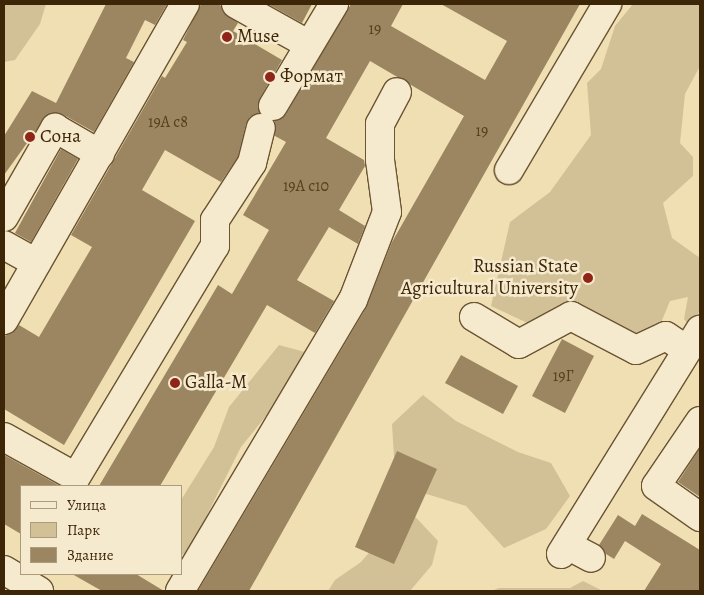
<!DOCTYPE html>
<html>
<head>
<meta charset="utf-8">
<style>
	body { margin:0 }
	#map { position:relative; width:704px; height:595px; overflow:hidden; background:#f1dfb4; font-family:Alegreya,serif }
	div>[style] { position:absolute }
	.green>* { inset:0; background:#d2c097 }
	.building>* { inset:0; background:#9b8661 }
	.roads { filter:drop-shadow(1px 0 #6a5432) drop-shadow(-1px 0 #6a5432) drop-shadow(0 1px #6a5432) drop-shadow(0 -1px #6a5432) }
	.minor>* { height:28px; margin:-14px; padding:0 14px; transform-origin:14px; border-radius:14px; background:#f6eace }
	.dots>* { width:14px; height:14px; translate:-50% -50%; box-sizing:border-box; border:2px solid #f6eace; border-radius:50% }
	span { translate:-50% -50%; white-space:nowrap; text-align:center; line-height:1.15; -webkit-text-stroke:5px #f6eace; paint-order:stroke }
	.number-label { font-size:16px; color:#543e1e }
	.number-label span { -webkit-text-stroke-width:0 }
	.poi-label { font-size:19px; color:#3d2607 }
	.left { translate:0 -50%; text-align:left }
	.right { translate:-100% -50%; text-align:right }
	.frame { position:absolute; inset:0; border:5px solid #3d2607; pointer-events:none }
	.legend { position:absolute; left:20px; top:485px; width:162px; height:90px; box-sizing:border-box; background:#f6eace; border:1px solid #ac9c7e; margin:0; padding:6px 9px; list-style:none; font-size:15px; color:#3d2607 }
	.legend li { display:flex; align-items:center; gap:10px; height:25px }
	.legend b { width:25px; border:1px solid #ac9c7e }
</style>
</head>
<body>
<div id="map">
	<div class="green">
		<div style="clip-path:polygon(4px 4px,46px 4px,40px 24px,15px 60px,4px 62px)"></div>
		<div style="clip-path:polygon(633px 4px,700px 4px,700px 66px,685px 94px,680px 143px,693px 157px,693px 176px,663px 203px,672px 238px,700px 258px,700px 310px,690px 327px,684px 319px,688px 297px,670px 301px,658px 330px,636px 340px,534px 326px,491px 306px,510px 222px,550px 192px,591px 135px,587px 83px,601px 69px,615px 26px)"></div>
		<div style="clip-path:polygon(279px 345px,305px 352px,299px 375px,241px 447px,188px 553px,181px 555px,181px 500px,214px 447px,229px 407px)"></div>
		<div style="clip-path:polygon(423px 395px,456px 421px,518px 452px,551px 463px,570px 496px,546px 529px,504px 548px,466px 506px,420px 492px,408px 478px,394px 457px,392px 424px)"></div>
		<div style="clip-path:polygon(407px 508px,438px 541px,432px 565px,410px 591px,328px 591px,335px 580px,361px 562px)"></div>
		<div style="clip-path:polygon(583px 581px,603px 591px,491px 591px,499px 588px,570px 588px)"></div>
	</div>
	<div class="building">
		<div style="clip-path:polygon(106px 4px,167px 4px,155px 25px,145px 20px,126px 58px,134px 62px,94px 132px,62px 114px,48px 114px,4px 175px,4px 136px,32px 91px,56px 103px)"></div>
		<div style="clip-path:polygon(201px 4px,220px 4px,223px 12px,238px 23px,233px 31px,282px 60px,260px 98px,259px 113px,250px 117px,246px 124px,238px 157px,221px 182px,165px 150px,142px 190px,195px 221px,64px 445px,4px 409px,4px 336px,12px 333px,19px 325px,39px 337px,92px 247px,71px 235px,162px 76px,165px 78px,187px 42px,183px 40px)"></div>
		<div style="clip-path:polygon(268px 4px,312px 4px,302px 23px)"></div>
		<div style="clip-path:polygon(351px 4px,403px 4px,391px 26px,485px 80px,507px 41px,441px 4px,580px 4px,249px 591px,198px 591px,366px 308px,392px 242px,464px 116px,370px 61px,326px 138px,364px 160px,365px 166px,339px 210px,365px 226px,358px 244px,329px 227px,297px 280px,334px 301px,315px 333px,267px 305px,160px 486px,99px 486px,218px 285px,232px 294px,269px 230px,243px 215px,286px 142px,275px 136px,275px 121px,286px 114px)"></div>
		<div style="clip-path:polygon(61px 149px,78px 159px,31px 242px,15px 233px)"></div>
		<div style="clip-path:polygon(562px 339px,594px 356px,565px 413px,532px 396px)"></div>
		<div style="clip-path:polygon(461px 355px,518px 386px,503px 414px,445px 383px)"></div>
		<div style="clip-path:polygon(700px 448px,700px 497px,678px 482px)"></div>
		<div style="clip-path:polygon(397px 451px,437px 469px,394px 564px,355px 547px)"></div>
		<div style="clip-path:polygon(4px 455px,60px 486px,21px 486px,21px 534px,4px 524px)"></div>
		<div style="clip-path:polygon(642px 514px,700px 550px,700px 591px,644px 591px,661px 564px,625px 541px,614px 559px,606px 554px,599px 545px,618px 515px,635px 526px)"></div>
		<div style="clip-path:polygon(72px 574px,136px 574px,164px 591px,102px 591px)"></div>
	</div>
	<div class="roads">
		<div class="minor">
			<div style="left:236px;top:4px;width:82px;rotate:29.1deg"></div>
			<div style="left:273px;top:106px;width:119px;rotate:-59.1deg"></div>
			<div style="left:509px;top:170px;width:193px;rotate:-59.4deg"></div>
			<div style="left:4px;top:217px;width:103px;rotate:-60.2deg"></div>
			<div style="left:55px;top:128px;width:52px;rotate:30deg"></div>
			<div style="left:4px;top:245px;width:37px;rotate:29deg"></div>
			<div style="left:474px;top:317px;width:52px;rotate:31deg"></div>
			<div style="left:519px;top:344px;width:59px;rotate:-28.3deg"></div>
			<div style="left:571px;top:316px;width:73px;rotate:27.6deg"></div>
			<div style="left:636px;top:350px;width:33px;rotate:-25deg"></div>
			<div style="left:666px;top:336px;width:25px;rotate:34deg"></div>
			<div style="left:4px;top:320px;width:364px;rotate:-60.2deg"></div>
			<div style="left:700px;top:421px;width:78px;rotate:124.1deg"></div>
			<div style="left:656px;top:486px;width:54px;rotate:35.2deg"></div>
			<div style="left:4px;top:437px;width:82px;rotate:29.1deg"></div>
			<div style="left:76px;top:477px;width:270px;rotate:-59deg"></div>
			<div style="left:215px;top:246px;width:26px;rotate:-90deg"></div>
			<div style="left:215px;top:220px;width:68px;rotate:-57deg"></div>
			<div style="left:252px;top:163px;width:36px;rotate:-76deg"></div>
			<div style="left:567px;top:545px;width:27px;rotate:28deg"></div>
			<div style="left:561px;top:554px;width:264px;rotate:-58.2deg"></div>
			<div style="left:4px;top:570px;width:41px;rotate:31deg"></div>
			<div style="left:180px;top:591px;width:339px;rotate:-59.3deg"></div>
			<div style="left:353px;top:300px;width:94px;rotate:-68.9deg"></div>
			<div style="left:387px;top:212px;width:52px;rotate:-97.7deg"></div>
			<div style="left:380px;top:160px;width:36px;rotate:-90deg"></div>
			<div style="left:380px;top:124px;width:36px;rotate:-62deg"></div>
		</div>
	</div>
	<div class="dots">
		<div style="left:227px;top:37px;background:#8f2418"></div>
		<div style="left:270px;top:77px;background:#8f2418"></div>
		<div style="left:30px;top:137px;background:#8f2418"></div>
		<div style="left:588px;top:278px;background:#8f2418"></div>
		<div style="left:175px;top:383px;background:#8f2418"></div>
	</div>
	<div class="number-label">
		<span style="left:375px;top:29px">19</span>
		<span style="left:168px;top:122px">19А с8</span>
		<span style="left:482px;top:131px">19</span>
		<span style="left:306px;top:186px">19А с10</span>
		<span style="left:563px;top:376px">19Г</span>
	</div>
	<div class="poi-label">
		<span class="left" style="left:237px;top:37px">Muse</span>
		<span class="left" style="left:280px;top:77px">Формат</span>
		<span class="left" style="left:40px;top:137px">Сона</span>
		<span class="right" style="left:578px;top:278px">Russian State<br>Agricultural University</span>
		<span class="left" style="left:185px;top:383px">Galla-M</span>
	</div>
	<div class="frame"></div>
	<ul class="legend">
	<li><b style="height:6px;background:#f6eace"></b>Улица</li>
	<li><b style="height:14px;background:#d2c097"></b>Парк</li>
	<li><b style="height:14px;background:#9b8661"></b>Здание</li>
	</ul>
</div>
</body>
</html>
